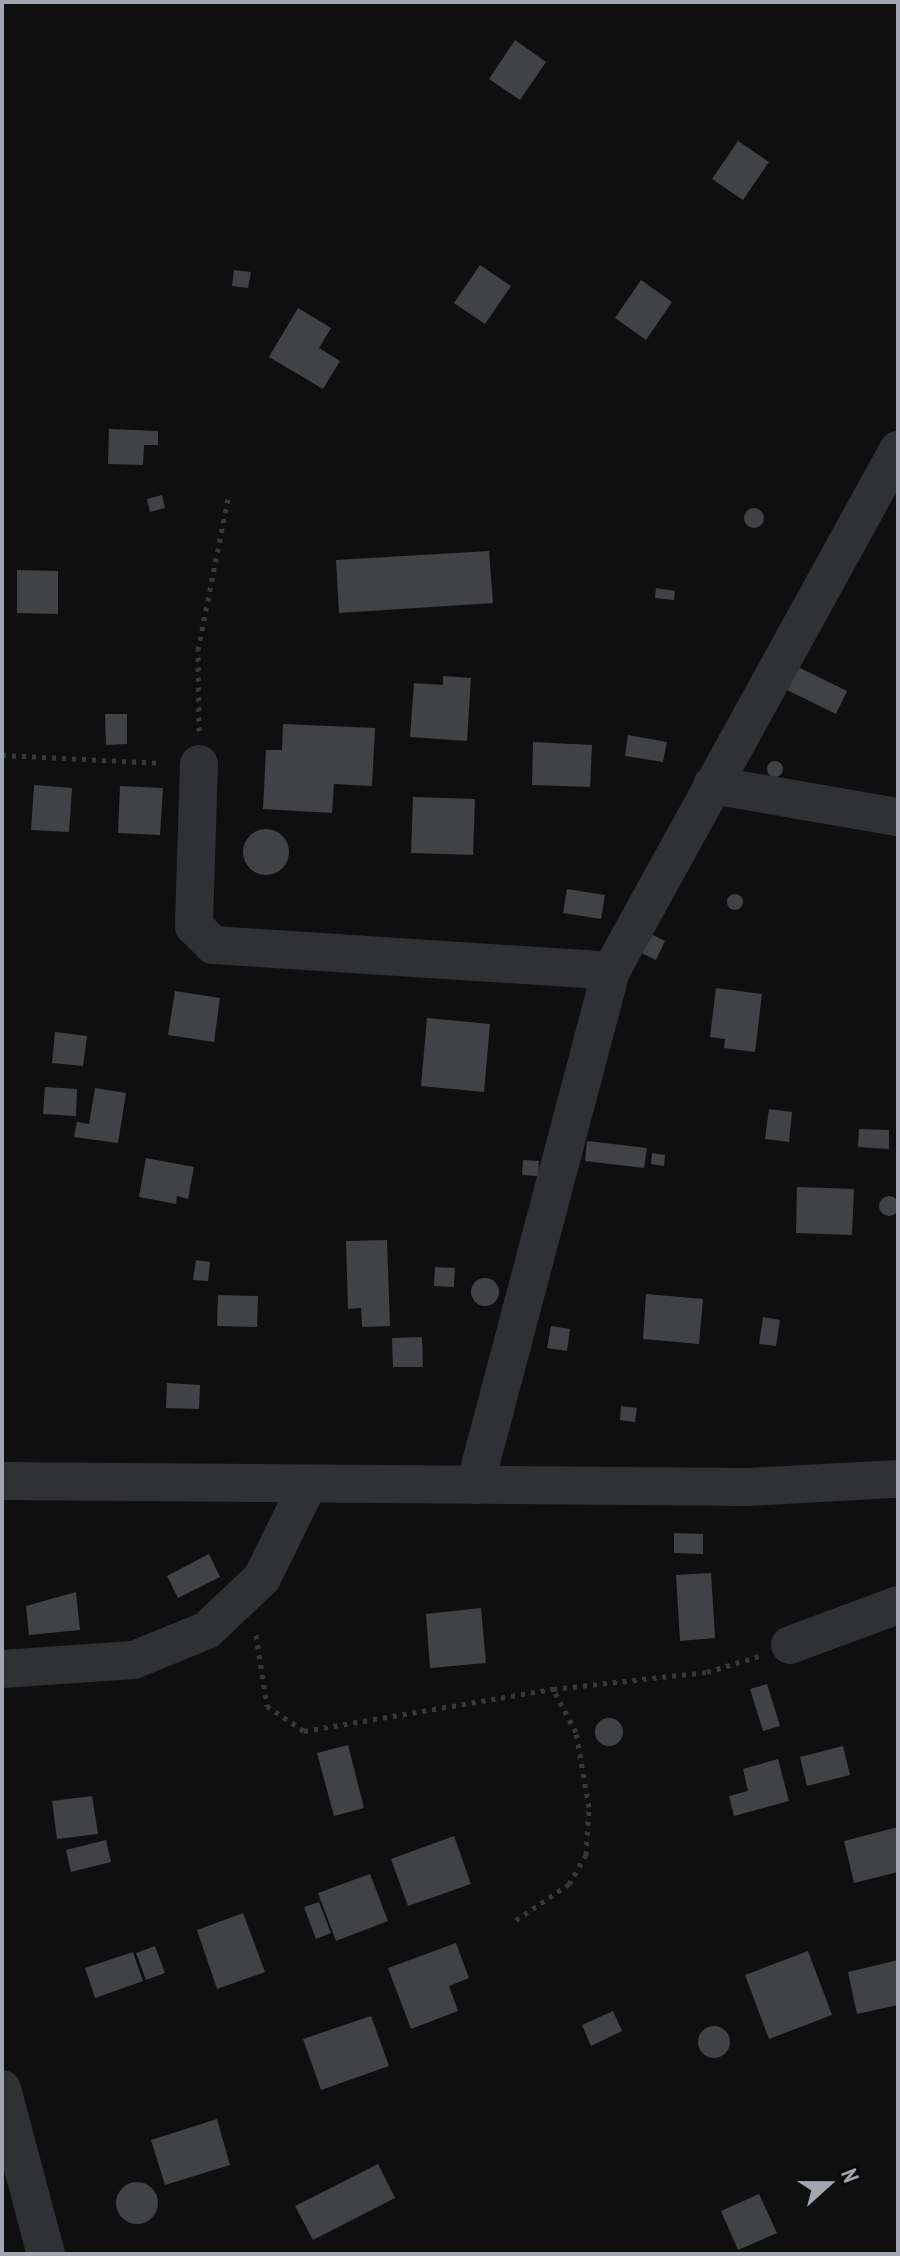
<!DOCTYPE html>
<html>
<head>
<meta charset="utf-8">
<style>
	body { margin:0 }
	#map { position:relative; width:900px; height:2256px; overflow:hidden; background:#0f0f10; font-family:"PT Sans Narrow",sans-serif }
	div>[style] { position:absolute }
	.building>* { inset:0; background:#404246 }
	.round { border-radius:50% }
	.path>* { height:5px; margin-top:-2.5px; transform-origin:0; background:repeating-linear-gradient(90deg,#36383c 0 4px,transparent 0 10px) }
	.minor>* { height:38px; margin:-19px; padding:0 19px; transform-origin:19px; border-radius:19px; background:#303135 }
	span { translate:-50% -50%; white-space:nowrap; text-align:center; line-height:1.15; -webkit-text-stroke:8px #0a0a0b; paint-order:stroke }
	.frame { position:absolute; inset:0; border:4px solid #a1a6b0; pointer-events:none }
	.north { position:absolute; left:788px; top:2144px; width:80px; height:80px; -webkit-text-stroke:6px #0a0a0b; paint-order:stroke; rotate:69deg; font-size:22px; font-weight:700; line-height:32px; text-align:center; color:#a1a6b0 }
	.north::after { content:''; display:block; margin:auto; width:28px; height:36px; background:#a1a6b0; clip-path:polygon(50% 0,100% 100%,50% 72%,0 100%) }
</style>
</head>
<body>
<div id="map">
	<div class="building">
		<div style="clip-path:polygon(515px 40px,546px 62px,520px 100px,489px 79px)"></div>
		<div style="clip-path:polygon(738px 141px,769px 162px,743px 200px,712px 179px)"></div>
		<div style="clip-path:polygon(480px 265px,511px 286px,485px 324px,454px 303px)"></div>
		<div style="clip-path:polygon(234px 270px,251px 272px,248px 288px,232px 286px)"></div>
		<div style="clip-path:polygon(641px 280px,672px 302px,646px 340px,615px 318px)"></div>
		<div style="clip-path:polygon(298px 308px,331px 328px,319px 348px,340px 361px,323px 389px,269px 357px)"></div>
		<div style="clip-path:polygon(109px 429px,158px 431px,158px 445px,144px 445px,143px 465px,108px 464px)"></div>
		<div style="clip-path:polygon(162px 495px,165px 508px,150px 512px,147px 499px)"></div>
		<div class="round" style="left:744px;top:508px;width:20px;height:20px"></div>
		<div style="clip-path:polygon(489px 551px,493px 603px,339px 613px,336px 560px)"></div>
		<div style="clip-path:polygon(17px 570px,58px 571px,58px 614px,17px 613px)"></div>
		<div style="clip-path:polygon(656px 588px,675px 591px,674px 600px,655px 598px)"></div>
		<div style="clip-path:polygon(796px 666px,847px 691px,836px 714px,785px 689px)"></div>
		<div style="clip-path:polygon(443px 676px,471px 678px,467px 741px,410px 737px,414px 683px,443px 685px)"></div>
		<div style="clip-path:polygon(105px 714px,127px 714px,127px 744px,106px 745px)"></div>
		<div style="clip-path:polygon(283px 724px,375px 728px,372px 786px,334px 784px,332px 813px,263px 809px,266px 750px,282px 750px)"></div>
		<div style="clip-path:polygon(628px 735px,667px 742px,663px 762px,625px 756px)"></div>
		<div style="clip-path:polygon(533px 742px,592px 745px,590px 787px,532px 785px)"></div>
		<div class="round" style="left:767px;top:761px;width:16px;height:16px"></div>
		<div style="clip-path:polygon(34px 785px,72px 788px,69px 832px,31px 830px)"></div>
		<div style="clip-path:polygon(120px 786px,163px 788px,160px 835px,118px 833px)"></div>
		<div style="clip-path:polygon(413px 797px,475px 799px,473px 855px,411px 853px)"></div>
		<div class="round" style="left:243px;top:829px;width:46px;height:46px"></div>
		<div style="clip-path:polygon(567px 889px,605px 895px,601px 919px,563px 913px)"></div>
		<div class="round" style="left:727px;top:894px;width:16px;height:16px"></div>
		<div style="clip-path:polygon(649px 933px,665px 941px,656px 960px,639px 952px)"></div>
		<div style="clip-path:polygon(716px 988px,762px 994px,755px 1052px,724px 1048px,725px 1039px,710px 1037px)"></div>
		<div style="clip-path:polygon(175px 991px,220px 998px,214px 1042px,168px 1035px)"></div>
		<div style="clip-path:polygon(427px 1018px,490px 1024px,484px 1092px,421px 1086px)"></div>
		<div style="clip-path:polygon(55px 1032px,87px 1036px,83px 1066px,52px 1063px)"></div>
		<div style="clip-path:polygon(45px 1087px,77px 1089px,76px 1116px,43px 1114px)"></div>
		<div style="clip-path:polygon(95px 1088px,126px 1093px,118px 1143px,74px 1137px,77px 1122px,89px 1124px)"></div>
		<div style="clip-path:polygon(769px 1109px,792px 1112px,789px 1142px,765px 1139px)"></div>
		<div style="clip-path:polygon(859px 1129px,889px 1130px,889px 1149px,858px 1147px)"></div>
		<div style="clip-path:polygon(587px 1141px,647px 1148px,644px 1168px,585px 1161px)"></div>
		<div style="clip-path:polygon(652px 1153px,665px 1155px,664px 1166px,651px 1164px)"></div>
		<div style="clip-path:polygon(146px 1158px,194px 1167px,188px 1199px,177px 1196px,176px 1204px,139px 1197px)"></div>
		<div style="clip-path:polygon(523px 1160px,539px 1161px,538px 1176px,522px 1175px)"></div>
		<div style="clip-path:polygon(797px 1187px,854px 1189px,852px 1235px,796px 1233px)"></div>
		<div class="round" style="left:879px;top:1196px;width:20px;height:20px"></div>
		<div style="clip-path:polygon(387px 1240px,390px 1326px,362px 1327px,361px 1308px,348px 1309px,346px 1241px)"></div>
		<div style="clip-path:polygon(196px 1260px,210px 1262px,208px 1281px,193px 1280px)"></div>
		<div style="clip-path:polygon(435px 1267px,455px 1268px,454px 1287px,434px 1286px)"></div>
		<div class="round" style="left:471px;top:1278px;width:28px;height:28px"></div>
		<div style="clip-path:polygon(646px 1294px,703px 1299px,699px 1344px,643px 1339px)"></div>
		<div style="clip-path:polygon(218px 1295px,258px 1296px,257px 1327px,217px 1326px)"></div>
		<div style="clip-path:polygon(763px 1317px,780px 1320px,776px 1346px,759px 1344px)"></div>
		<div style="clip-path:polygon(551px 1326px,570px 1329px,567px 1351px,547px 1348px)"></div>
		<div style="clip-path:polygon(422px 1337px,423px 1367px,393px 1367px,392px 1338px)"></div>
		<div style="clip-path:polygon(167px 1383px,200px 1385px,199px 1409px,166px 1408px)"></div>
		<div style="clip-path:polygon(621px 1406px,637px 1408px,635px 1422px,620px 1420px)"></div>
		<div style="clip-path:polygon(674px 1533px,703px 1534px,703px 1554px,674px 1553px)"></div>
		<div style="clip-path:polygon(209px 1554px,220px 1577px,178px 1598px,167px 1576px)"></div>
		<div style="clip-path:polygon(711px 1573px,715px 1638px,680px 1641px,676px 1575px)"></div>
		<div style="clip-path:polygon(76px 1592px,80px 1630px,29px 1635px,26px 1606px)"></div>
		<div style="clip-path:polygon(481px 1608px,486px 1663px,430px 1668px,426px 1614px)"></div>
		<div style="clip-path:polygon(767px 1684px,780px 1726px,763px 1731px,750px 1689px)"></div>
		<div class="round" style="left:595px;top:1718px;width:28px;height:28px"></div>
		<div style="clip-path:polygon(348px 1745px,364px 1808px,334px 1816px,317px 1753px)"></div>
		<div style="clip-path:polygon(843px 1746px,850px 1775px,807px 1786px,800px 1757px)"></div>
		<div style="clip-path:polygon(778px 1759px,789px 1801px,734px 1816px,729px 1796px,748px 1791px,743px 1769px)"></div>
		<div style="clip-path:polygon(92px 1796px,98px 1834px,57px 1839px,52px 1801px)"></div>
		<div style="clip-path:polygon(898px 1827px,898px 1872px,854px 1883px,844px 1841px)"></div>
		<div style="clip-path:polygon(454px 1836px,471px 1884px,408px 1906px,391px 1859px)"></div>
		<div style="clip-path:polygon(106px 1840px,111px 1862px,71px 1872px,66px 1850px)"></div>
		<div style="clip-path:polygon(370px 1874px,388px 1921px,336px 1941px,318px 1893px)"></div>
		<div style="clip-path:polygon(319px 1902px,331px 1933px,316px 1939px,304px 1907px)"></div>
		<div style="clip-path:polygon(243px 1913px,265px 1972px,217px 1989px,197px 1930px)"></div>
		<div style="clip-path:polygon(456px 1943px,469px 1978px,449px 1986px,458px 2011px,411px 2029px,388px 1968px)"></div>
		<div style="clip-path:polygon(155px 1946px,165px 1973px,146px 1980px,136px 1953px)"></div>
		<div style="clip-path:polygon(808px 1951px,832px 2015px,769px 2039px,745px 1975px)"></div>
		<div style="clip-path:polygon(133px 1952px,143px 1981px,95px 1998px,85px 1968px)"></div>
		<div style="clip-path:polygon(898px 1960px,898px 2005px,857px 2014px,848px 1972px)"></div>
		<div style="clip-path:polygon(613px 2011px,622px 2031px,591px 2046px,582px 2025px)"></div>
		<div style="clip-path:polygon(371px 2016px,389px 2066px,321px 2090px,303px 2039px)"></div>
		<div class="round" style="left:698px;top:2026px;width:32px;height:32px"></div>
		<div style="clip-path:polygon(217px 2119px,230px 2165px,165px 2185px,151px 2140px)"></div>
		<div style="clip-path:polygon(378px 2164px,395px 2198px,313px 2240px,295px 2206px)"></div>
		<div class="round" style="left:116px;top:2182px;width:42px;height:42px"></div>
		<div style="clip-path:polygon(759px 2194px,777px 2233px,738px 2250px,721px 2211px)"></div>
	</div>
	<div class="path">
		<div style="left:199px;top:731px;width:81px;rotate:-90.7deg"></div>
		<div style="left:198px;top:650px;width:154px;rotate:-78.8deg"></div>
		<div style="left:2px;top:755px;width:160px;rotate:2.9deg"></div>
		<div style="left:256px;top:1635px;width:72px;rotate:81.2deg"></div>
		<div style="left:267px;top:1706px;width:45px;rotate:34deg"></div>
		<div style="left:304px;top:1731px;width:253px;rotate:-9.6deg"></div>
		<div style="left:553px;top:1689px;width:155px;rotate:-6.3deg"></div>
		<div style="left:707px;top:1672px;width:54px;rotate:-17.1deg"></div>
		<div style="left:516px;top:1920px;width:64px;rotate:-34.2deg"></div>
		<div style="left:569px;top:1884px;width:34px;rotate:-60deg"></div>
		<div style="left:586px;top:1855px;width:48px;rotate:-86.4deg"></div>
		<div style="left:589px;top:1807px;width:76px;rotate:-99.8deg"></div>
		<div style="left:576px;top:1732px;width:49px;rotate:-118.1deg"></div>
	</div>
	<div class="minor">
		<div style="left:199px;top:764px;width:162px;rotate:91.8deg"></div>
		<div style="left:194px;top:926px;width:27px;rotate:45deg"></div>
		<div style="left:213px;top:945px;width:399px;rotate:3.7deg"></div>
		<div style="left:712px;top:785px;width:189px;rotate:9.8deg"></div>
		<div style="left:2px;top:1481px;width:746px;rotate:0.46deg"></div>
		<div style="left:748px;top:1487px;width:150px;rotate:-3.1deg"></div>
		<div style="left:475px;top:1485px;width:532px;rotate:-75.18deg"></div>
		<div style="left:611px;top:971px;width:595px;rotate:-61.15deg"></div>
		<div style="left:790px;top:1645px;width:115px;rotate:-20.3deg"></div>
		<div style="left:2px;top:1669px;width:132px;rotate:-3.9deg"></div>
		<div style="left:134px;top:1660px;width:79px;rotate:-22.3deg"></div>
		<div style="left:207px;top:1630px;width:76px;rotate:-43.4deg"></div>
		<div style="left:262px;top:1578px;width:105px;rotate:-63.9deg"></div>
		<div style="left:2px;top:2089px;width:171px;rotate:75.1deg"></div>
	</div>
	<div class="frame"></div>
	<div class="north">N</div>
</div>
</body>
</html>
